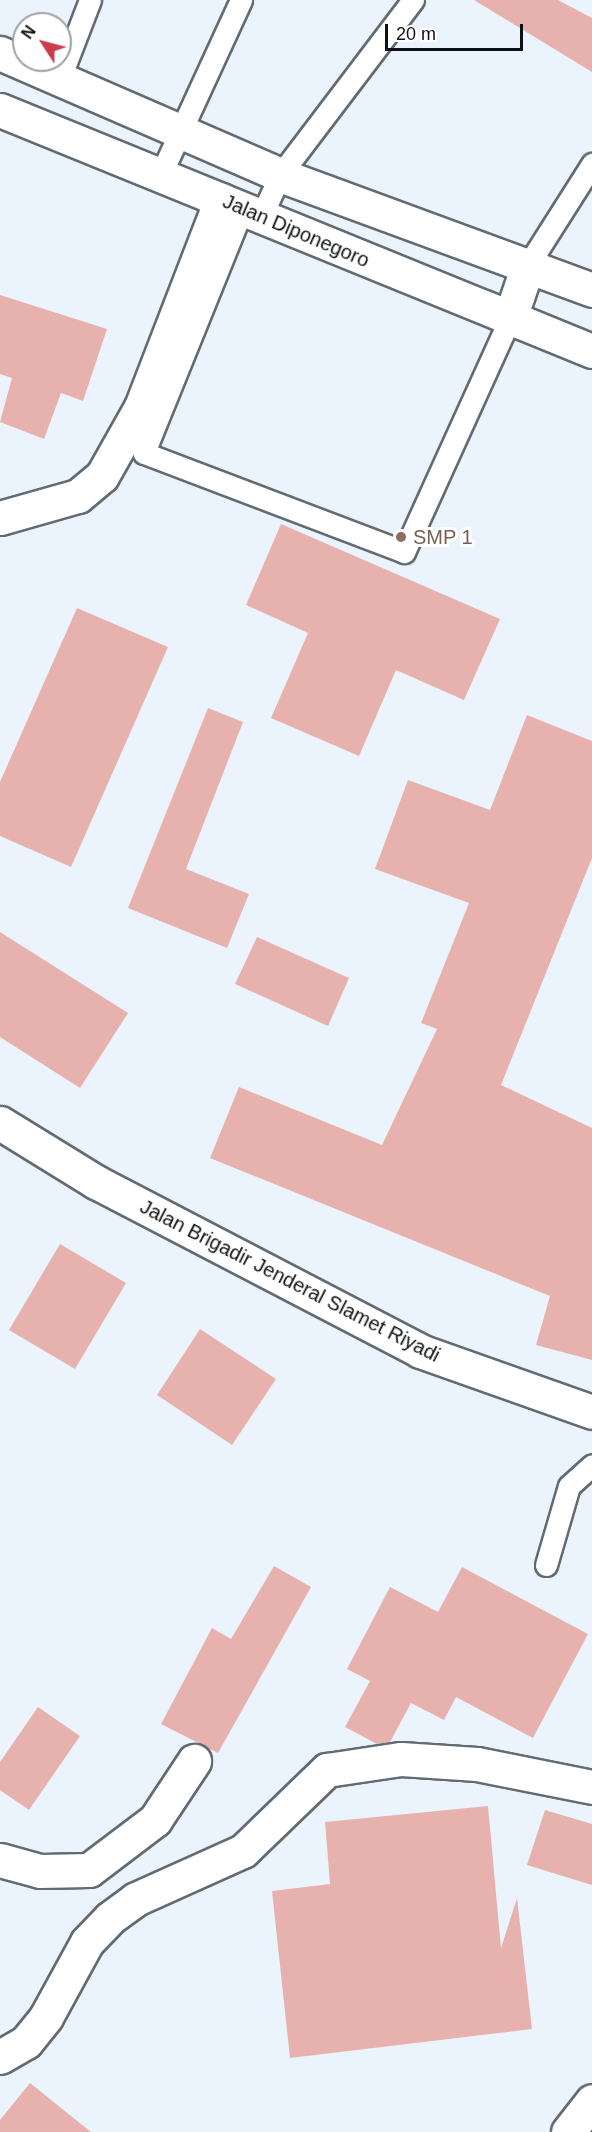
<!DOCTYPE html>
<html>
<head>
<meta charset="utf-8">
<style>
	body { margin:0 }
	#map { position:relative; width:592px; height:2132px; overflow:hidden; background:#ebf4fd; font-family:Helvetica,sans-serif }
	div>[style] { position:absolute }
	.building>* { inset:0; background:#e7b2ad }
	.roads { filter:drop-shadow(2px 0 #626b72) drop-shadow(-2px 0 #626b72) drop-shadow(0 2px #626b72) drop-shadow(0 -2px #626b72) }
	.lane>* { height:21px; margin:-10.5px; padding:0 10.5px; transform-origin:10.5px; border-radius:10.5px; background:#fff }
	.street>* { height:33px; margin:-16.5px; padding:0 16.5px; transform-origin:16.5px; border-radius:16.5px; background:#fff }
	.secondary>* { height:33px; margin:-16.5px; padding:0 16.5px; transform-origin:16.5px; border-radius:16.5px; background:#fff }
	.primary>* { height:33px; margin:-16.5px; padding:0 16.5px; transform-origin:16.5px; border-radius:16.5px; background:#fff }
	.highway>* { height:33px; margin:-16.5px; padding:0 16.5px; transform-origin:16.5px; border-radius:16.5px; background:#fff }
	.dots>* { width:16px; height:16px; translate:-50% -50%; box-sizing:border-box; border:3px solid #fff; border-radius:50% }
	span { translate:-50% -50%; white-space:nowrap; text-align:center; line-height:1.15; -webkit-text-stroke:6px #fff; paint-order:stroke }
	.street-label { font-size:20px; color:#0e1214 }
	.education-label { font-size:20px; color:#785e54 }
	.left { translate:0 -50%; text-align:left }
	.north { position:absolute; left:12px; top:12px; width:60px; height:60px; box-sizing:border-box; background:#fff; border:2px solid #9fa0a1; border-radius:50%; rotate:306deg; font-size:16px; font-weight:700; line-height:24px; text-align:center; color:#0e1214 }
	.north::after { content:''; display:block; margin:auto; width:21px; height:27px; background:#cd3d49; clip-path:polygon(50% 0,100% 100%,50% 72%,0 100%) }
	.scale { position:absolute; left:385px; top:24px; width:138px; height:27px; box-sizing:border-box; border:3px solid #0e1214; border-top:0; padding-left:8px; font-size:18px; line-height:21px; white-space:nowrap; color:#0e1214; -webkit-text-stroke:4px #fff; paint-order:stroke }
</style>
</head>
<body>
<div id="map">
	<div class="building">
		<div style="clip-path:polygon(474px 0,558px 0,592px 18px,592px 72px)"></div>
		<div style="clip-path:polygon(0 295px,107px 329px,83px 401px,61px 393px,44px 439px,0 422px,12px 378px,0 374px)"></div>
		<div style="clip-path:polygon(281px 524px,500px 619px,464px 700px,396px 670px,359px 756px,271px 718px,308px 633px,246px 605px)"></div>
		<div style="clip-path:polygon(77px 608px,168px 647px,71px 867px,0 836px,0 782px)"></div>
		<div style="clip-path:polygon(208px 708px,243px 722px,186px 869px,249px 894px,227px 948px,128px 908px)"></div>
		<div style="clip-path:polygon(527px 715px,592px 741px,592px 858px,501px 1085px,592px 1128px,592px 1360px,536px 1345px,550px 1296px,210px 1158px,239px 1087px,382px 1145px,437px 1029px,421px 1023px,469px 903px,375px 869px,408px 780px,490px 810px)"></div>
		<div style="clip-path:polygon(0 932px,128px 1013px,80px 1088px,0 1037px)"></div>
		<div style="clip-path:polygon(257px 937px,349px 978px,328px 1026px,235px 984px)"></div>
		<div style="clip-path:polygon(60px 1244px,126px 1283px,75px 1369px,9px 1330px)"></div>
		<div style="clip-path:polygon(200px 1329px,276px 1379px,232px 1445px,157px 1395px)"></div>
		<div style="clip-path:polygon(274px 1566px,311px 1587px,218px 1753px,161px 1724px,212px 1628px,231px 1639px)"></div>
		<div style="clip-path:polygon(462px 1567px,588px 1634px,533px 1738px,456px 1697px,444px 1720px,411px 1703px,390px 1742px,377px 1744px,345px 1727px,370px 1681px,347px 1669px,390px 1587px,438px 1612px)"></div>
		<div style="clip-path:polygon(38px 1707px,80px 1736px,29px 1810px,0 1790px,0 1762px)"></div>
		<div style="clip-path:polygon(488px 1806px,501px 1948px,517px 1898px,532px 2029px,290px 2058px,272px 1891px,330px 1884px,325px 1822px)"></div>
		<div style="clip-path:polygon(545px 1810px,592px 1824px,592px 1885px,527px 1865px)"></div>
		<div style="clip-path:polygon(30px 2083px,91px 2132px,0 2132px,0 2120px)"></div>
	</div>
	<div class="roads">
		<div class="lane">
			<div style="left:60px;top:78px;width:84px;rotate:-69deg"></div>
			<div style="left:160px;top:176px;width:194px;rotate:-65.3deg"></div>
			<div style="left:242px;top:210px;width:262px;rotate:112deg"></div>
			<div style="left:144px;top:453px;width:278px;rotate:20.8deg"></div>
			<div style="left:404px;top:552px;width:257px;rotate:-65.6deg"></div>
			<div style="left:261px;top:217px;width:46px;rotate:-65.7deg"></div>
			<div style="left:280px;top:175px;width:220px;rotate:-52.8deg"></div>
			<div style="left:528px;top:265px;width:120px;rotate:-57.6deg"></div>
			<div style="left:546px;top:1565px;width:82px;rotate:-73.8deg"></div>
			<div style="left:569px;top:1486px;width:31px;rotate:-42deg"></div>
		</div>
		<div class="street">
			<div style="left:0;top:518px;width:81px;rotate:-15.8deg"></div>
			<div style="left:78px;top:496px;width:31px;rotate:-40deg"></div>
			<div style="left:102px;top:476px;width:79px;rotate:-60.5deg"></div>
			<div style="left:141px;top:407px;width:222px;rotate:-68.9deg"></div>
			<div style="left:0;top:1860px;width:41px;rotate:15.4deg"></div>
			<div style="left:40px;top:1871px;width:49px;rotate:-1.2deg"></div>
			<div style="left:89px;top:1870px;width:83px;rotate:-37.1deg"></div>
			<div style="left:155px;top:1820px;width:71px;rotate:-56.5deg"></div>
			<div style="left:0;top:2057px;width:30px;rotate:-30deg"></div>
			<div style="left:26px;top:2042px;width:32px;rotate:-51deg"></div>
			<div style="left:46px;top:2017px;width:85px;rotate:-61.3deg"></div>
			<div style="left:87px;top:1942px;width:33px;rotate:-46deg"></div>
			<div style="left:110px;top:1918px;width:32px;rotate:-36deg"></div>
			<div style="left:136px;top:1899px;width:117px;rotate:-24.2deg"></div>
			<div style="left:243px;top:1851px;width:117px;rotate:-44deg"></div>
			<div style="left:327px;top:1770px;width:75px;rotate:-8.5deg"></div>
			<div style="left:401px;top:1759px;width:76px;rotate:3.8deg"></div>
			<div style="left:477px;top:1764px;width:117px;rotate:11.3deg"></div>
		</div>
		<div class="secondary">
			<div style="left:568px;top:2132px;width:39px;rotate:-52deg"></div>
		</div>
		<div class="primary">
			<div style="left:0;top:1123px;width:113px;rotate:31.6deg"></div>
			<div style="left:96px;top:1182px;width:365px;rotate:27.5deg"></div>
			<div style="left:420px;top:1351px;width:182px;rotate:19.5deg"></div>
		</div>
		<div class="highway">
			<div style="left:0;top:53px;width:305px;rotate:23.5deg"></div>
			<div style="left:280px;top:175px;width:333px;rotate:20.2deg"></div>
			<div style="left:0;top:110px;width:639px;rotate:22.15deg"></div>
			<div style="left:510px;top:318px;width:56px;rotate:-71.2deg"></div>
		</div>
	</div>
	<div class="dots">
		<div style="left:401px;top:537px;background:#8d6e63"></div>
	</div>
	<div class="street-label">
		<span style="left:296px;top:231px;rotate:23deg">Jalan Diponegoro</span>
		<span style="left:290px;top:1281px;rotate:27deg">Jalan Brigadir Jenderal Slamet Riyadi</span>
	</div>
	<div class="education-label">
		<span class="left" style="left:413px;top:537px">SMP 1</span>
	</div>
	<div class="north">N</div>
	<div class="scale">20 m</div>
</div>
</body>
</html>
